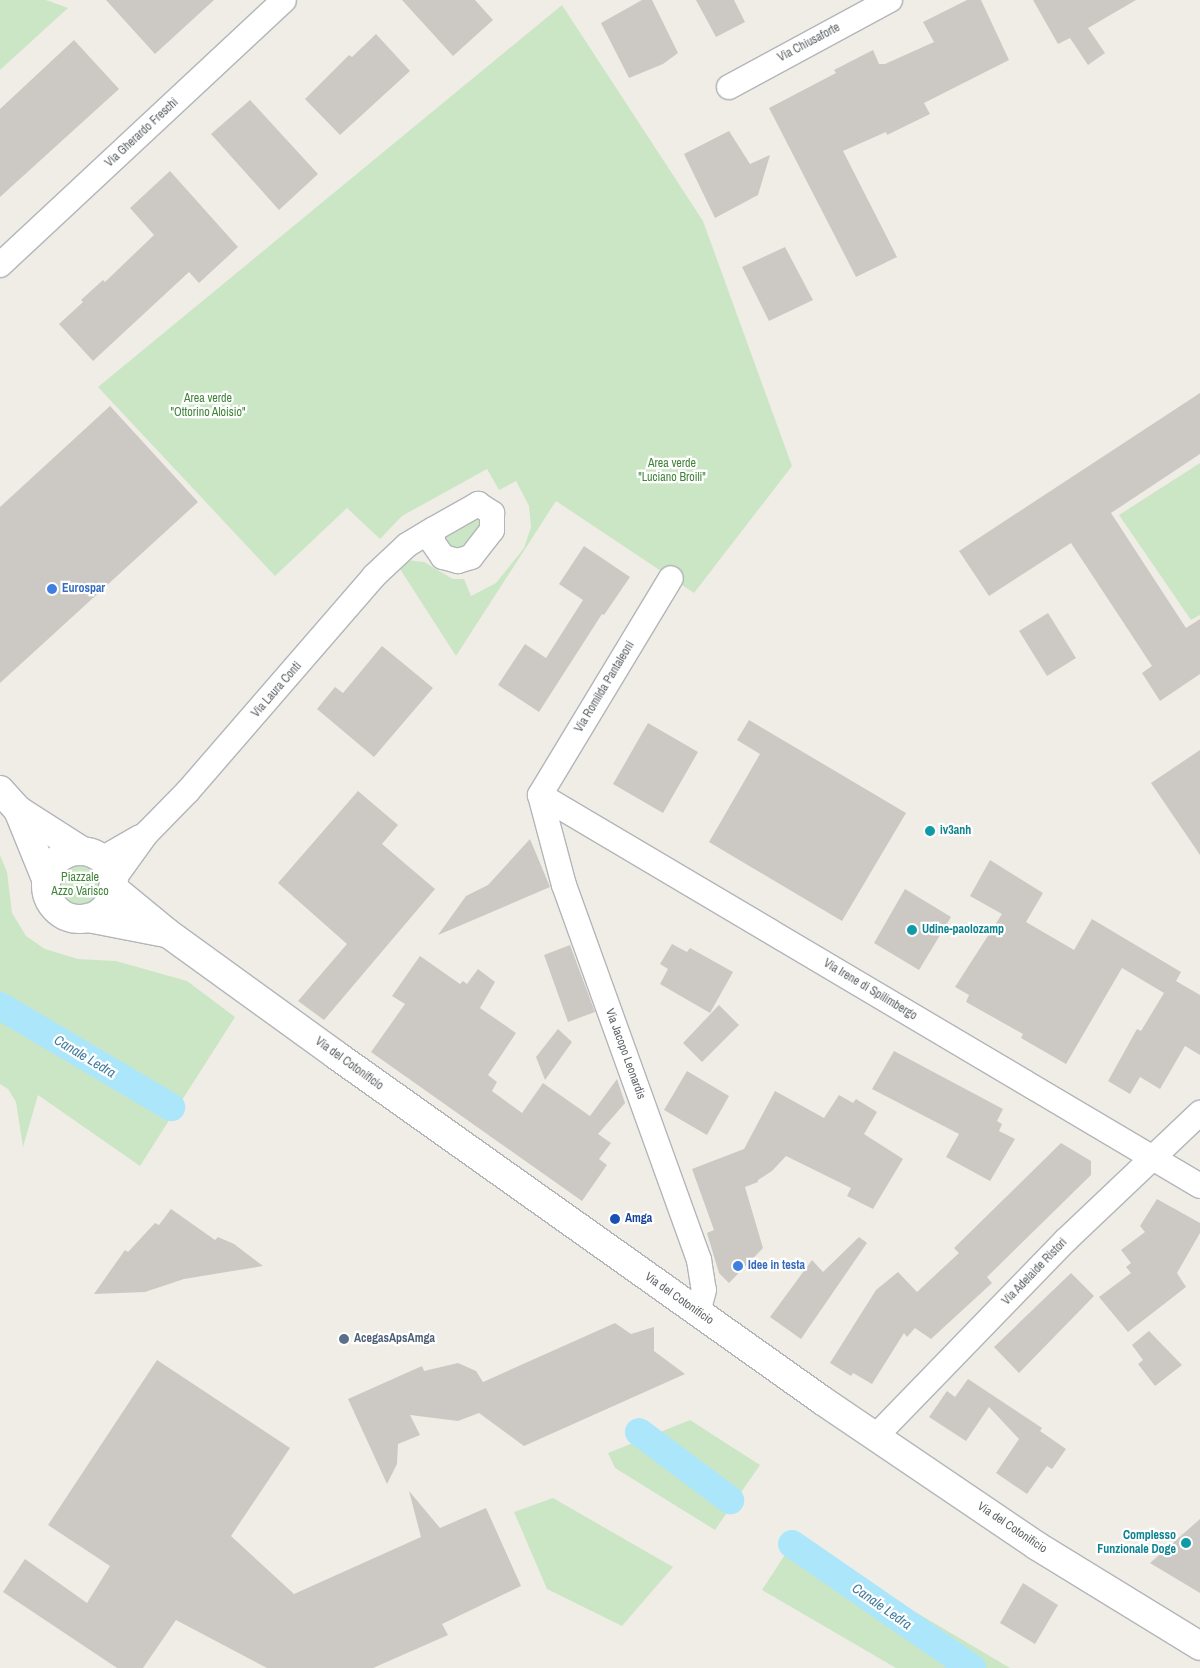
<!DOCTYPE html>
<html>
<head>
<meta charset="utf-8">
<style>
	body { margin:0 }
	#map { position:relative; width:1200px; height:1668px; overflow:hidden; background:#f0ede7; font-family:"Archivo Narrow",sans-serif }
	div>[style] { position:absolute }
	.green>* { inset:0; background:#cbe6c5 }
	.canal>* { height:28px; margin:-14px; padding:0 14px; transform-origin:14px; border-radius:14px; background:#ace6fb }
	.building>* { inset:0; background:#ccc8c4 }
	.roads { filter:drop-shadow(1px 0 #b2b6b9) drop-shadow(-1px 0 #b2b6b9) drop-shadow(0 1px #b2b6b9) drop-shadow(0 -1px #b2b6b9) }
	.street>* { height:24px; margin:-12px; padding:0 12px; transform-origin:12px; border-radius:12px; background:#fff }
	.secondary>* { height:28px; margin:-14px; padding:0 14px; transform-origin:14px; border-radius:14px; background:#fff }
	.secondary>.ring { margin:-14px; padding:0; box-sizing:content-box; background:none; border:28px solid #fff; border-radius:50% }
	.dots>* { width:14px; height:14px; translate:-50% -50%; box-sizing:border-box; border:2px solid #fff; border-radius:50% }
	span { translate:-50% -50%; white-space:nowrap; text-align:center; line-height:1.15; -webkit-text-stroke:4.5px #fff; paint-order:stroke }
	.street-label { font-size:12px; color:#5f6467 }
	.park-label { font-size:12px; color:#418339 }
	.shop-label { font-size:12px; color:#366cbe; font-weight:700 }
	.left { translate:0 -50%; text-align:left }
	.culture-label { font-size:12px; color:#0d838f; font-weight:700 }
	.right { translate:-100% -50%; text-align:right }
	.transit-label { font-size:12px; color:#164399; font-weight:700 }
	.service-label { font-size:12px; color:#4e5e75; font-weight:700 }
	.water-label { font-size:14px; color:#427d9c; font-style:italic }
</style>
</head>
<body>
<div id="map">
	<div class="green">
		<div style="clip-path:polygon(0 0,46px 0,68px 8px,0 70px)"></div>
		<div style="clip-path:polygon(562px 5px,703px 221px,792px 466px,694px 593px,556px 501px,456px 656px,398px 566px,407px 560px,424px 562px,453px 579px,464px 579px,471px 596px,496px 583px,524px 548px,531px 527px,529px 506px,516px 481px,499px 490px,487px 469px,402px 516px,380px 539px,347px 508px,275px 576px,98px 387px)"></div>
		<div style="clip-path:polygon(1200px 463px,1200px 615px,1191px 620px,1119px 515px)"></div>
		<div style="clip-path:polygon(474px 515px,485px 521px,464px 550px,450px 550px,444px 538px,445px 533px)"></div>
		<div style="clip-path:polygon(72px 852px,107px 865px,112px 896px,103px 910px,79px 919px,69px 918px,53px 907px,46px 889px,49px 870px,63px 856px)"></div>
		<div style="clip-path:polygon(0 855px,7px 872px,12px 913px,26px 936px,45px 949px,78px 959px,116px 961px,187px 981px,235px 1017px,140px 1166px,38px 1095px,23px 1147px,16px 1102px,8px 1089px,0 1084px)"></div>
		<div style="clip-path:polygon(690px 1420px,760px 1465px,715px 1530px,615px 1468px,608px 1453px)"></div>
		<div style="clip-path:polygon(553px 1498px,673px 1567px,622px 1626px,547px 1589px,514px 1512px)"></div>
		<div style="clip-path:polygon(797px 1536px,912px 1610px,1010px 1668px,896px 1668px,762px 1590px)"></div>
	</div>
	<div class="canal">
		<div style="left:0;top:1006px;width:199px;rotate:30.6deg"></div>
		<div style="left:639px;top:1432px;width:114px;rotate:36.8deg"></div>
		<div style="left:792px;top:1544px;width:219px;rotate:34.6deg"></div>
	</div>
	<div class="building">
		<div style="clip-path:polygon(106px 0,214px 0,155px 54px)"></div>
		<div style="clip-path:polygon(402px 0,475px 0,493px 20px,453px 56px)"></div>
		<div style="clip-path:polygon(642px 0,652px 0,678px 53px,663px 64px,629px 78px,601px 23px)"></div>
		<div style="clip-path:polygon(696px 0,734px 0,745px 22px,716px 37px)"></div>
		<div style="clip-path:polygon(967px 0,981px 0,1009px 60px,924px 103px,930px 114px,887px 135px,886px 132px,843px 151px,897px 257px,856px 277px,769px 108px,836px 73px,834px 70px,873px 50px,879px 64px,885px 64px,934px 42px,923px 22px)"></div>
		<div style="clip-path:polygon(1033px 0,1136px 0,1088px 28px,1105px 53px,1088px 65px,1070px 38px,1058px 44px)"></div>
		<div style="clip-path:polygon(376px 34px,410px 71px,340px 135px,305px 99px,349px 55px,352px 57px)"></div>
		<div style="clip-path:polygon(74px 40px,119px 89px,0 197px,0 109px)"></div>
		<div style="clip-path:polygon(250px 100px,318px 174px,279px 210px,211px 134px)"></div>
		<div style="clip-path:polygon(729px 131px,750px 164px,770px 155px,758px 195px,715px 218px,684px 154px)"></div>
		<div style="clip-path:polygon(170px 171px,238px 247px,199px 283px,189px 272px,93px 361px,59px 324px,83px 302px,81px 300px,103px 280px,105px 282px,154px 235px,130px 208px)"></div>
		<div style="clip-path:polygon(785px 247px,813px 300px,769px 321px,742px 267px)"></div>
		<div style="clip-path:polygon(1200px 393px,1200px 454px,1111px 513px,1186px 628px,1200px 619px,1200px 674px,1160px 701px,1142px 673px,1152px 666px,1071px 543px,989px 596px,959px 551px)"></div>
		<div style="clip-path:polygon(110px 406px,198px 502px,0 683px,0 507px)"></div>
		<div style="clip-path:polygon(584px 546px,630px 577px,604px 615px,602px 614px,539px 712px,498px 685px,525px 644px,546px 658px,583px 600px,559px 584px)"></div>
		<div style="clip-path:polygon(1048px 613px,1076px 658px,1047px 676px,1019px 631px)"></div>
		<div style="clip-path:polygon(382px 646px,433px 688px,374px 757px,317px 709px,335px 687px,343px 693px)"></div>
		<div style="clip-path:polygon(749px 720px,906px 813px,842px 921px,709px 842px,760px 754px,737px 740px)"></div>
		<div style="clip-path:polygon(648px 723px,698px 752px,663px 813px,613px 784px)"></div>
		<div style="clip-path:polygon(1200px 750px,1200px 855px,1151px 783px)"></div>
		<div style="clip-path:polygon(358px 791px,398px 825px,382px 844px,435px 889px,324px 1020px,298px 1001px,347px 944px,278px 883px)"></div>
		<div style="clip-path:polygon(530px 839px,550px 887px,438px 935px,466px 896px,488px 885px)"></div>
		<div style="clip-path:polygon(990px 860px,1043px 893px,1026px 922px,1074px 950px,1092px 919px,1181px 972px,1176px 981px,1200px 995px,1200px 1055px,1185px 1046px,1160px 1089px,1140px 1077px,1130px 1094px,1108px 1081px,1137px 1029px,1141px 1031px,1164px 993px,1122px 968px,1066px 1064px,1021px 1038px,1023px 1034px,966px 1002px,969px 995px,955px 987px,1002px 914px,970px 896px)"></div>
		<div style="clip-path:polygon(905px 889px,951px 917px,919px 970px,874px 943px)"></div>
		<div style="clip-path:polygon(672px 944px,687px 952px,690px 948px,733px 972px,710px 1013px,660px 984px,668px 969px,660px 964px)"></div>
		<div style="clip-path:polygon(570px 945px,595px 1012px,568px 1022px,544px 955px)"></div>
		<div style="clip-path:polygon(420px 956px,460px 984px,463px 981px,467px 984px,478px 969px,495px 982px,480px 1008px,516px 1033px,488px 1075px,497px 1082px,492px 1091px,522px 1113px,543px 1083px,590px 1116px,617px 1079px,625px 1103px,598px 1134px,611px 1143px,599px 1159px,607px 1165px,582px 1201px,371px 1052px,405px 1004px,392px 996px)"></div>
		<div style="clip-path:polygon(719px 1005px,739px 1025px,702px 1062px,683px 1043px)"></div>
		<div style="clip-path:polygon(558px 1029px,572px 1042px,545px 1080px,536px 1057px)"></div>
		<div style="clip-path:polygon(894px 1051px,1003px 1109px,997px 1121px,1002px 1124px,999px 1131px,1015px 1139px,990px 1181px,946px 1157px,959px 1134px,872px 1089px)"></div>
		<div style="clip-path:polygon(687px 1071px,729px 1096px,707px 1135px,664px 1110px)"></div>
		<div style="clip-path:polygon(775px 1091px,824px 1118px,839px 1095px,853px 1103px,856px 1099px,877px 1112px,864px 1134px,903px 1159px,873px 1209px,847px 1196px,851px 1188px,786px 1156px,772px 1171px,758px 1180px,758px 1182px,745px 1187px,763px 1248px,729px 1283px,719px 1273px,707px 1233px,714px 1230px,692px 1169px,744px 1149px)"></div>
		<div style="clip-path:polygon(1061px 1143px,1091px 1161px,1091px 1175px,987px 1277px,992px 1283px,931px 1339px,915px 1328px,907px 1337px,904px 1333px,872px 1384px,853px 1373px,851px 1376px,830px 1363px,876px 1290px,898px 1272px,917px 1292px,959px 1253px,954px 1248px)"></div>
		<div style="clip-path:polygon(1157px 1199px,1200px 1223px,1200px 1233px,1177px 1273px,1186px 1287px,1128px 1332px,1099px 1297px,1131px 1273px,1126px 1267px,1131px 1263px,1121px 1250px,1145px 1232px,1140px 1226px)"></div>
		<div style="clip-path:polygon(171px 1209px,215px 1240px,218px 1237px,234px 1244px,263px 1266px,184px 1279px,145px 1292px,94px 1294px,125px 1250px,128px 1252px,155px 1223px,159px 1225px)"></div>
		<div style="clip-path:polygon(859px 1237px,867px 1243px,801px 1339px,770px 1317px,812px 1260px,823px 1272px)"></div>
		<div style="clip-path:polygon(1071px 1273px,1094px 1296px,1019px 1373px,994px 1347px)"></div>
		<div style="clip-path:polygon(615px 1323px,631px 1334px,654px 1327px,654px 1351px,685px 1374px,524px 1446px,479px 1413px,458px 1421px,410px 1415px,420px 1435px,398px 1444px,397px 1464px,387px 1484px,348px 1399px,422px 1366px,424px 1371px,458px 1363px,476px 1371px,483px 1382px)"></div>
		<div style="clip-path:polygon(1149px 1331px,1182px 1365px,1155px 1386px,1138px 1364px,1143px 1360px,1132px 1345px)"></div>
		<div style="clip-path:polygon(157px 1360px,290px 1448px,231px 1536px,294px 1594px,421px 1537px,409px 1491px,440px 1528px,486px 1508px,521px 1586px,442px 1624px,448px 1635px,373px 1668px,267px 1668px,176px 1620px,143px 1668px,117px 1668px,3px 1592px,25px 1559px,87px 1603px,110px 1566px,48px 1525px)"></div>
		<div style="clip-path:polygon(968px 1379px,1042px 1428px,1040px 1431px,1066px 1449px,1052px 1469px,1047px 1466px,1027px 1494px,996px 1473px,1019px 1439px,989px 1407px,966px 1441px,929px 1417px,947px 1391px,955px 1397px)"></div>
		<div style="clip-path:polygon(1200px 1519px,1200px 1593px,1150px 1563px)"></div>
		<div style="clip-path:polygon(1023px 1583px,1058px 1605px,1035px 1644px,1000px 1623px)"></div>
	</div>
	<div class="roads">
		<div class="street">
			<div style="left:729px;top:87px;width:183px;rotate:-28.4deg"></div>
			<div style="left:0;top:265px;width:388px;rotate:-43deg"></div>
			<div style="left:478px;top:504px;width:17px;rotate:33deg"></div>
			<div style="left:492px;top:513px;width:17px;rotate:90deg"></div>
			<div style="left:492px;top:530px;width:34px;rotate:128deg"></div>
			<div style="left:471px;top:557px;width:14px;rotate:163deg"></div>
			<div style="left:458px;top:561px;width:16px;rotate:-165deg"></div>
			<div style="left:443px;top:557px;width:19px;rotate:-125deg"></div>
			<div style="left:432px;top:541px;width:12px;rotate:-81deg"></div>
			<div style="left:434px;top:529px;width:51px;rotate:-29.6deg"></div>
			<div style="left:540px;top:795px;width:767px;rotate:30.64deg"></div>
			<div style="left:540px;top:795px;width:93px;rotate:75.1deg"></div>
			<div style="left:564px;top:885px;width:399px;rotate:70.2deg"></div>
			<div style="left:699px;top:1260px;width:30px;rotate:81deg"></div>
			<div style="left:704px;top:1290px;width:23px;rotate:105deg"></div>
			<div style="left:540px;top:795px;width:253px;rotate:-58.9deg"></div>
			<div style="left:102px;top:859px;width:44px;rotate:-30.1deg"></div>
			<div style="left:113px;top:880px;width:57px;rotate:-54.3deg"></div>
			<div style="left:146px;top:834px;width:60px;rotate:-45.7deg"></div>
			<div style="left:188px;top:791px;width:284px;rotate:-49.1deg"></div>
			<div style="left:374px;top:576px;width:45px;rotate:-43.2deg"></div>
			<div style="left:407px;top:545px;width:31px;rotate:-31deg"></div>
			<div style="left:875px;top:1437px;width:274px;rotate:-45.9deg"></div>
			<div style="left:1066px;top:1240px;width:185px;rotate:-43.5deg"></div>
		</div>
		<div class="secondary">
			<div style="left:0;top:790px;width:27px;rotate:48deg"></div>
			<div style="left:18px;top:810px;width:76px;rotate:32.6deg"></div>
			<div style="left:18px;top:810px;width:74px;rotate:67.9deg"></div>
			<div class="ring" style="left:46px;top:851px;width:40px;height:40px"></div>
			<div style="left:113px;top:888px;width:72px;rotate:39.4deg"></div>
			<div style="left:169px;top:934px;width:206px;rotate:35.9deg"></div>
			<div style="left:336px;top:1055px;width:597px;rotate:35.39deg"></div>
			<div style="left:823px;top:1401px;width:258px;rotate:34.1deg"></div>
			<div style="left:1037px;top:1546px;width:191px;rotate:31.5deg"></div>
			<div style="left:88px;top:918px;width:78px;rotate:11deg"></div>
		</div>
	</div>
	<div class="dots">
		<div style="left:52px;top:589px;background:#3f7fe0"></div>
		<div style="left:930px;top:831px;background:#0f9aa8"></div>
		<div style="left:912px;top:930px;background:#0f9aa8"></div>
		<div style="left:615px;top:1219px;background:#1a4fb4"></div>
		<div style="left:738px;top:1266px;background:#3f7fe0"></div>
		<div style="left:344px;top:1339px;background:#5c6f8a"></div>
		<div style="left:1186px;top:1543px;background:#0f9aa8"></div>
	</div>
	<div class="street-label">
		<span style="left:809px;top:43px;rotate:-28deg">Via Chiusaforte</span>
		<span style="left:142px;top:133px;rotate:-43deg">Via Gherardo Freschi</span>
		<span style="left:605px;top:687px;rotate:-59deg">Via Romilda Pantaleoni</span>
		<span style="left:277px;top:690px;rotate:-49deg">Via Laura Conti</span>
		<span style="left:870px;top:990px;rotate:31deg">Via Irene di Spilimbergo</span>
		<span style="left:625px;top:1054px;rotate:70deg">Via Jacopo Leonardis</span>
		<span style="left:349px;top:1064px;rotate:36deg">Via del Cotonificio</span>
		<span style="left:1035px;top:1272px;rotate:-46deg">Via Adelaide Ristori</span>
		<span style="left:679px;top:1299px;rotate:35deg">Via del Cotonificio</span>
		<span style="left:1012px;top:1528px;rotate:34deg">Via del Cotonificio</span>
	</div>
	<div class="park-label">
		<span style="left:208px;top:406px">Area verde<br>"Ottorino Aloisio"</span>
		<span style="left:672px;top:471px">Area verde<br>"Luciano Broili"</span>
		<span style="left:80px;top:885px">Piazzale<br>Azzo Varisco</span>
	</div>
	<div class="shop-label">
		<span class="left" style="left:62px;top:589px">Eurospar</span>
		<span class="left" style="left:748px;top:1266px">Idee in testa</span>
	</div>
	<div class="culture-label">
		<span class="left" style="left:940px;top:831px">iv3anh</span>
		<span class="left" style="left:922px;top:930px">Udine-paolozamp</span>
		<span class="right" style="left:1176px;top:1543px">Complesso<br>Funzionale Doge</span>
	</div>
	<div class="transit-label">
		<span class="left" style="left:625px;top:1219px">Amga</span>
	</div>
	<div class="service-label">
		<span class="left" style="left:354px;top:1339px">AcegasApsAmga</span>
	</div>
	<div class="water-label">
		<span style="left:85px;top:1056px;rotate:31deg">Canale Ledra</span>
		<span style="left:882px;top:1606px;rotate:35deg">Canale Ledra</span>
	</div>
</div>
</body>
</html>
